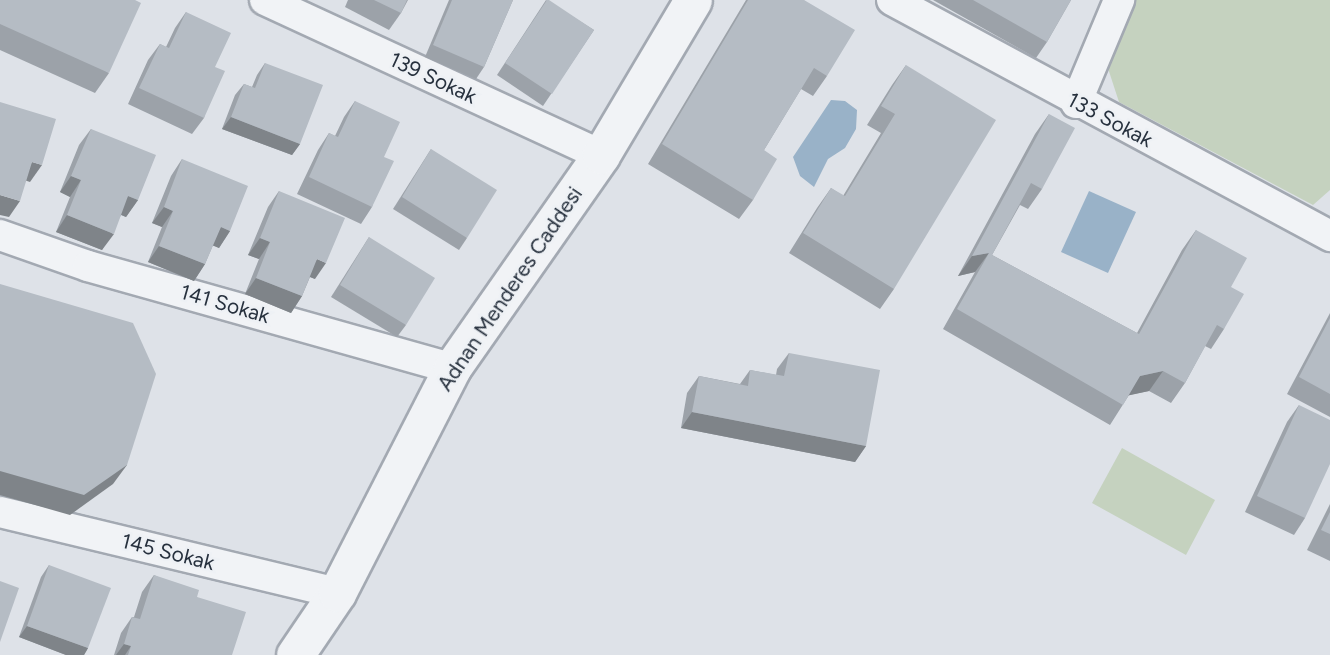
<!DOCTYPE html>
<html>
<head>
<meta charset="utf-8">
<style>
	body { margin:0 }
	#map { position:relative; width:1330px; height:655px; overflow:hidden; background:#dee2e8; font-family:Figtree,sans-serif }
	div>[style] { position:absolute }
	.green>* { inset:0; background:#c5d2bf }
	.water>* { inset:0; background:#99b2c8 }
	.roads { filter:drop-shadow(2px 0 #a3a9b2) drop-shadow(-2px 0 #a3a9b2) drop-shadow(0 2px #a3a9b2) drop-shadow(0 -2px #a3a9b2) }
	.minor>* { height:30px; margin:-15px; padding:0 15px; transform-origin:15px; border-radius:15px; background:#f1f3f6 }
	.tertiary>* { height:37px; margin:-18.5px; padding:0 18.5px; transform-origin:18.5px; border-radius:18.5px; background:#f1f3f6 }
	.wall>* { inset:0; background:#9ca2a9 }
	.shaded-wall>* { inset:0; background:#7f8489 }
	.building>* { inset:0; background:#b5bcc4 }
	span { translate:-50% -50%; white-space:nowrap; text-align:center; line-height:1.15; -webkit-text-stroke:5px #eef1f5; paint-order:stroke }
	.street-label { font-size:21px; color:#27313e }
</style>
</head>
<body>
<div id="map">
	<div class="green">
		<div style="clip-path:polygon(1121px 0,1330px 0,1330px 190px,1313px 205px,1119px 102px,1101px 47px)"></div>
		<div style="clip-path:polygon(1122px 448px,1215px 500px,1186px 555px,1092px 503px)"></div>
	</div>
	<div class="water">
		<div style="clip-path:polygon(831px 100px,845px 101px,857px 110px,856px 129px,845px 148px,828px 159px,814px 187px,800px 176px,793px 157px)"></div>
		<div style="clip-path:polygon(1089px 191px,1136px 212px,1108px 273px,1061px 252px)"></div>
	</div>
	<div class="roads">
		<div class="minor">
			<div style="left:265px;top:0;width:370px;rotate:24.8deg"></div>
			<div style="left:892px;top:0;width:498px;rotate:28.3deg"></div>
			<div style="left:1076px;top:103px;width:112px;rotate:-67.3deg"></div>
			<div style="left:0;top:235px;width:93px;rotate:19.4deg"></div>
			<div style="left:88px;top:266px;width:378px;rotate:15.7deg"></div>
			<div style="left:0;top:512px;width:347px;rotate:13.5deg"></div>
		</div>
		<div class="tertiary">
			<div style="left:295px;top:655px;width:75px;rotate:-55.9deg"></div>
			<div style="left:337px;top:593px;width:253px;rotate:-62.9deg"></div>
			<div style="left:452px;top:368px;width:260px;rotate:-55deg"></div>
			<div style="left:601px;top:155px;width:180px;rotate:-59.3deg"></div>
		</div>
	</div>
	<div class="wall">
		<div style="clip-path:polygon(0 0,109px 73px,95px 93px,0 50px)"></div>
		<div style="clip-path:polygon(348px 0,408px 0,401px 13px,389px 30px,345px 7px)"></div>
		<div style="clip-path:polygon(449px 0,513px 0,484px 67px,476px 79px,425px 57px)"></div>
		<div style="clip-path:polygon(546px 0,594px 30px,543px 106px,497px 75px)"></div>
		<div style="clip-path:polygon(746px 0,804px 0,827px 76px,813px 96px,801px 89px,764px 150px,753px 200px,739px 219px,648px 164px)"></div>
		<div style="clip-path:polygon(933px 0,1071px 0,1047px 42px,1036px 58px)"></div>
		<div style="clip-path:polygon(186px 12px,215px 67px,204px 118px,192px 134px,128px 104px,148px 60px,160px 44px,166px 47px,175px 28px)"></div>
		<div style="clip-path:polygon(265px 63px,300px 144px,292px 155px,222px 129px,235px 95px,244px 84px,252px 87px,257px 75px)"></div>
		<div style="clip-path:polygon(906px 65px,894px 289px,880px 309px,789px 253px,817px 208px,831px 188px,843px 196px,881px 133px,867px 125px,892px 85px)"></div>
		<div style="clip-path:polygon(355px 101px,384px 157px,372px 207px,361px 224px,297px 194px,318px 150px,329px 133px,335px 136px,344px 117px)"></div>
		<div style="clip-path:polygon(1049px 114px,1042px 189px,1028px 209px,1020px 205px,992px 255px,1137px 333px,1182px 250px,1196px 230px,1231px 287px,1224px 329px,1211px 349px,1205px 346px,1185px 383px,1171px 403px,1149px 391px,1129px 395px,1110px 425px,943px 329px,975px 272px,958px 276px,1035px 134px)"></div>
		<div style="clip-path:polygon(91px 129px,138px 200px,126px 217px,121px 215px,102px 250px,56px 232px,70px 197px,60px 192px,79px 145px)"></div>
		<div style="clip-path:polygon(431px 149px,467px 238px,459px 250px,393px 209px)"></div>
		<div style="clip-path:polygon(182px 159px,230px 231px,219px 248px,213px 245px,205px 264px,194px 281px,148px 262px,162px 227px,152px 223px,171px 176px)"></div>
		<div style="clip-path:polygon(279px 191px,315px 279px,310px 277px,302px 296px,291px 313px,245px 294px,259px 259px,248px 255px,268px 207px)"></div>
		<div style="clip-path:polygon(369px 237px,406px 325px,397px 337px,331px 297px)"></div>
		<div style="clip-path:polygon(1330px 313px,1330px 417px,1287px 394px)"></div>
		<div style="clip-path:polygon(789px 353px,866px 446px,855px 462px,681px 428px,687px 393px,699px 376px,740px 384px,750px 370px,776px 375px,777px 369px)"></div>
		<div style="clip-path:polygon(1299px 405px,1305px 518px,1294px 535px,1245px 512px,1287px 422px)"></div>
		<div style="clip-path:polygon(1330px 504px,1330px 561px,1307px 550px)"></div>
		<div style="clip-path:polygon(49px 565px,88px 648px,84px 655px,66px 655px,19px 637px,41px 577px)"></div>
		<div style="clip-path:polygon(154px 575px,197px 597px,232px 655px,114px 655px,121px 633px,132px 617px,134px 617px,142px 592px)"></div>
	</div>
	<div class="shaded-wall">
		<div style="clip-path:polygon(231px 117px,300px 144px,292px 155px,222px 129px)"></div>
		<div style="clip-path:polygon(32px 162px,42px 165px,30px 182px,21px 179px)"></div>
		<div style="clip-path:polygon(71px 176px,81px 180px,70px 197px,60px 192px)"></div>
		<div style="clip-path:polygon(0 195px,20px 201px,9px 217px,0 215px)"></div>
		<div style="clip-path:polygon(128px 196px,138px 200px,126px 217px,117px 213px)"></div>
		<div style="clip-path:polygon(164px 207px,173px 211px,162px 227px,152px 223px)"></div>
		<div style="clip-path:polygon(67px 215px,114px 234px,102px 250px,56px 232px)"></div>
		<div style="clip-path:polygon(221px 227px,230px 231px,219px 248px,209px 244px)"></div>
		<div style="clip-path:polygon(260px 238px,270px 242px,259px 259px,248px 255px)"></div>
		<div style="clip-path:polygon(159px 246px,205px 264px,194px 281px,148px 262px)"></div>
		<div style="clip-path:polygon(989px 253px,975px 272px,958px 276px,972px 256px)"></div>
		<div style="clip-path:polygon(317px 259px,326px 263px,315px 279px,305px 275px)"></div>
		<div style="clip-path:polygon(256px 278px,302px 296px,291px 313px,245px 294px)"></div>
		<div style="clip-path:polygon(1163px 371px,1149px 391px,1126px 396px,1140px 376px)"></div>
		<div style="clip-path:polygon(692px 412px,866px 446px,855px 462px,681px 428px)"></div>
		<div style="clip-path:polygon(127px 465px,113px 484px,70px 515px,0 495px,0 471px)"></div>
		<div style="clip-path:polygon(27px 626px,88px 648px,84px 655px,66px 655px,19px 637px)"></div>
		<div style="clip-path:polygon(124px 644px,131px 646px,125px 655px,116px 655px)"></div>
	</div>
	<div class="building">
		<div style="clip-path:polygon(0 0,135px 0,141px 3px,109px 73px,0 24px)"></div>
		<div style="clip-path:polygon(374px 0,407px 0,401px 13px)"></div>
		<div style="clip-path:polygon(452px 0,513px 0,484px 67px,433px 45px)"></div>
		<div style="clip-path:polygon(547px 0,549px 0,594px 30px,552px 94px,505px 63px)"></div>
		<div style="clip-path:polygon(748px 0,804px 0,855px 30px,827px 76px,814px 68px,764px 150px,777px 159px,753px 200px,662px 144px)"></div>
		<div style="clip-path:polygon(973px 0,1071px 0,1047px 42px)"></div>
		<div style="clip-path:polygon(186px 12px,231px 33px,215px 67px,225px 71px,204px 118px,139px 88px,160px 44px,169px 48px)"></div>
		<div style="clip-path:polygon(265px 63px,323px 85px,300px 144px,231px 117px,244px 84px,255px 88px)"></div>
		<div style="clip-path:polygon(906px 65px,996px 120px,894px 289px,803px 233px,831px 188px,845px 196px,895px 114px,881px 106px)"></div>
		<div style="clip-path:polygon(355px 101px,400px 122px,384px 157px,394px 161px,372px 207px,309px 177px,329px 133px,338px 137px)"></div>
		<div style="clip-path:polygon(0 102px,56px 119px,42px 165px,32px 162px,20px 201px,0 195px)"></div>
		<div style="clip-path:polygon(1049px 114px,1075px 128px,1042px 189px,1031px 183px,992px 255px,1139px 334px,1196px 230px,1247px 258px,1231px 287px,1244px 294px,1224px 329px,1217px 325px,1185px 383px,1163px 371px,1140px 376px,1123px 405px,957px 309px,989px 253px,972px 256px)"></div>
		<div style="clip-path:polygon(91px 129px,156px 155px,138px 200px,128px 196px,114px 234px,67px 215px,81px 180px,71px 176px)"></div>
		<div style="clip-path:polygon(431px 149px,497px 190px,467px 238px,402px 197px)"></div>
		<div style="clip-path:polygon(182px 159px,248px 186px,230px 231px,221px 227px,205px 264px,159px 246px,173px 211px,164px 207px)"></div>
		<div style="clip-path:polygon(279px 191px,345px 218px,326px 263px,317px 259px,302px 296px,256px 278px,270px 242px,260px 238px)"></div>
		<div style="clip-path:polygon(369px 237px,435px 278px,406px 325px,340px 285px)"></div>
		<div style="clip-path:polygon(0 284px,133px 323px,156px 374px,127px 465px,84px 495px,0 471px)"></div>
		<div style="clip-path:polygon(1330px 318px,1330px 394px,1299px 377px)"></div>
		<div style="clip-path:polygon(789px 353px,880px 370px,866px 446px,692px 412px,699px 376px,748px 386px,750px 370px,784px 376px)"></div>
		<div style="clip-path:polygon(1299px 405px,1330px 420px,1330px 464px,1305px 518px,1257px 496px)"></div>
		<div style="clip-path:polygon(1330px 512px,1330px 534px,1321px 530px)"></div>
		<div style="clip-path:polygon(49px 565px,111px 588px,88px 648px,27px 626px)"></div>
		<div style="clip-path:polygon(154px 575px,199px 590px,197px 597px,246px 612px,232px 655px,128px 655px,131px 646px,124px 644px,132px 617px,140px 619px)"></div>
		<div style="clip-path:polygon(0 581px,19px 588px,0 642px)"></div>
	</div>
	<div class="street-label">
		<span style="left:433px;top:78px;rotate:25deg">139 Sokak</span>
		<span style="left:1110px;top:120px;rotate:28deg">133 Sokak</span>
		<span style="left:510px;top:289px;rotate:-56deg">Adnan Menderes Caddesi</span>
		<span style="left:225px;top:304px;rotate:16deg">141 Sokak</span>
		<span style="left:168px;top:552px;rotate:14deg">145 Sokak</span>
	</div>
</div>
</body>
</html>
